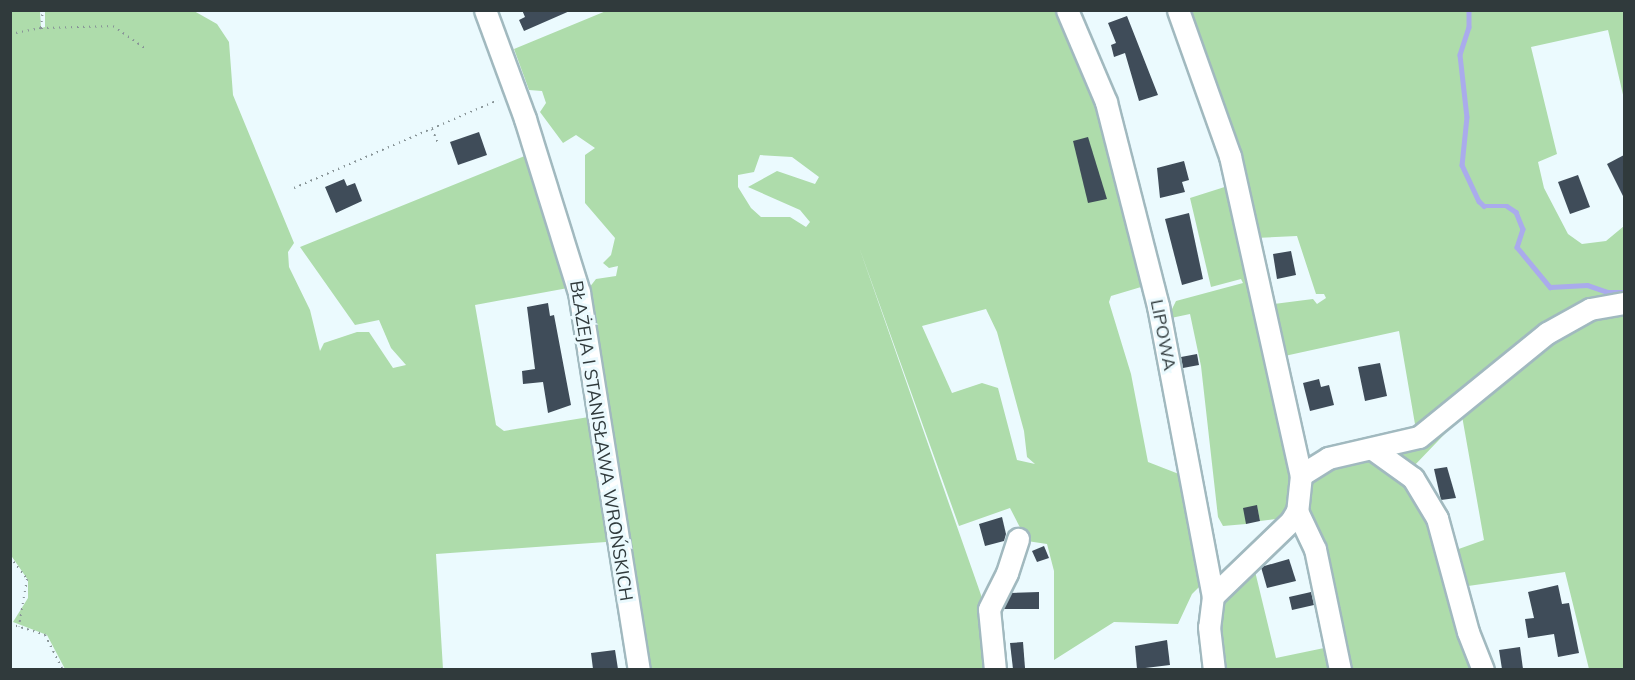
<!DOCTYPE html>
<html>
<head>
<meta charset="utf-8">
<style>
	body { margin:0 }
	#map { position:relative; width:1635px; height:680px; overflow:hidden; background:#ebfafe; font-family:Mulish,sans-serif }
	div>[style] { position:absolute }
	.green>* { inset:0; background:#aedcab }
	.stream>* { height:4.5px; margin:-2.25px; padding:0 2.25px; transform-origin:2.25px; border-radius:2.25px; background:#aaabec }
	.building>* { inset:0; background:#3f4c59 }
	.path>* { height:2px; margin-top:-1px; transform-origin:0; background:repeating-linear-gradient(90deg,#889497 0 1.5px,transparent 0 6px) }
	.roads { filter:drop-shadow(2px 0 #a1b9bf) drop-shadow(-2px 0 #a1b9bf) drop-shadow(0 2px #a1b9bf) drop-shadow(0 -2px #a1b9bf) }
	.minor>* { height:21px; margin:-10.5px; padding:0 10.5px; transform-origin:10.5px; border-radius:10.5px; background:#fff }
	span { translate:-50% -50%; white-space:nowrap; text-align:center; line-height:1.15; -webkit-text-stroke:6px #ebfafe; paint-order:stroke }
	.street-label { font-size:18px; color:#303a3c }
	.frame { position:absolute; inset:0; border:12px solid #303a3c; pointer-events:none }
</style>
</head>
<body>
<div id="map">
	<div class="green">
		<div style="clip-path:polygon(45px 10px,194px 11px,217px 24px,229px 42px,233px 95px,294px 243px,288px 252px,289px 267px,310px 310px,320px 351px,324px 343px,357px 332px,369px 332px,393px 368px,406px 365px,391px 348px,379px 320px,355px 325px,300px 247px,532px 153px,568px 288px,475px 305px,496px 425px,504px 431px,595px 416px,612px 559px,606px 542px,436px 554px,443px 669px,65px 669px,47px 635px,13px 622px,28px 598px,28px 580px,10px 554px,10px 11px,40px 11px,41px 28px,45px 27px)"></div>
		<div style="clip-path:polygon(evenodd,606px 11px,1057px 11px,1097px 103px,1151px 289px,1141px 287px,1111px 296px,1109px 302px,1131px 374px,1148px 462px,1184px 476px,1201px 585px,1192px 594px,1178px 624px,1114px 622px,1054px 660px,1054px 571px,1047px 544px,1027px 541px,1010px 508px,959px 526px,859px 247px,981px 595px,991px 669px,650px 669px,589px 288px,596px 279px,616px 276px,618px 266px,609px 268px,603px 263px,611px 255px,615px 238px,585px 203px,585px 155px,595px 148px,576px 135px,563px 143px,540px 112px,546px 103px,542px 91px,529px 90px,514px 49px,606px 11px,760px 155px,792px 157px,819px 177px,815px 184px,777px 171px,748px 187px,800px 210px,810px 222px,806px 227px,790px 217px,761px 217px,751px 208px,738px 187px,738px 175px,754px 172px,760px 155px,606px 11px,986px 309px,997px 332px,1024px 431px,1027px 457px,1035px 464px,1017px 460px,998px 388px,982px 383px,952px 393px,922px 326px,986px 309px)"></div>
		<div style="clip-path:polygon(1182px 11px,1624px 11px,1624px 99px,1608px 30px,1531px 47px,1557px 154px,1538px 162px,1544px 188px,1568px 234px,1582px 244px,1606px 241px,1624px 226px,1624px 297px,1614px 297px,1416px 430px,1399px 331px,1280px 357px,1265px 305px,1313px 299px,1317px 304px,1326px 298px,1324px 294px,1316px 294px,1297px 236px,1255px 238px)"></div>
		<div style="clip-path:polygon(1234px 184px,1294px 491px,1283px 518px,1260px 521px,1257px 506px,1246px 524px,1223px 526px,1218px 517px,1201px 366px,1190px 314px,1171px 318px,1170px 313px,1176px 301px,1243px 283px,1241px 279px,1211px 287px,1190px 198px)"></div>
		<div style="clip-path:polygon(1624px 309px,1624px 669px,1589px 669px,1565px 572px,1461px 587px,1453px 551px,1484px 540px,1462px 416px,1412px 468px,1392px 454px,1569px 324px)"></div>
		<div style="clip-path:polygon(1367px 456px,1394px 467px,1431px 516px,1472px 669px,1344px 669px,1306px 499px,1313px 478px,1323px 467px)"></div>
		<div style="clip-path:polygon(1253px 563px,1276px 658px,1329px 647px,1335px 669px,1220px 669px,1218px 603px)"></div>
	</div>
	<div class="stream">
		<div style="left:1469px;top:10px;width:17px;rotate:90deg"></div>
		<div style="left:1469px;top:27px;width:29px;rotate:108deg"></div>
		<div style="left:1460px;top:55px;width:62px;rotate:83.6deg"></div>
		<div style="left:1467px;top:117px;width:48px;rotate:95.9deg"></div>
		<div style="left:1462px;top:165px;width:40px;rotate:65deg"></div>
		<div style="left:1479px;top:201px;width:7px;rotate:45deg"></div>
		<div style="left:1484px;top:206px;width:23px"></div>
		<div style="left:1507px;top:206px;width:11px;rotate:34deg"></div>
		<div style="left:1516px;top:212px;width:18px;rotate:68deg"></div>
		<div style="left:1523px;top:229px;width:19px;rotate:108deg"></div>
		<div style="left:1517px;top:247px;width:52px;rotate:50.5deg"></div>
		<div style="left:1550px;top:287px;width:37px;rotate:-3deg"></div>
		<div style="left:1587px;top:285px;width:21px;rotate:19deg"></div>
		<div style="left:1607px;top:292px;width:17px"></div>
	</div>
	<div class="building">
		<div style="clip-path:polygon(522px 10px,572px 10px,524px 31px,519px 20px,525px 17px)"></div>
		<div style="clip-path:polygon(1127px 16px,1158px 95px,1139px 101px,1125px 53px,1114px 57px,1111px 45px,1116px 43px,1108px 23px)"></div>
		<div style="clip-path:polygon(479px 132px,487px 155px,458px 165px,450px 142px)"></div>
		<div style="clip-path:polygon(1088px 137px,1107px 199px,1088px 203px,1073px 141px)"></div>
		<div style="clip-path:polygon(1624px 155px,1624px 198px,1607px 164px)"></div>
		<div style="clip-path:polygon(1184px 161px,1189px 180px,1182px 182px,1185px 192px,1160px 198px,1157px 168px)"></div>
		<div style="clip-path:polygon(1578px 175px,1590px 207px,1570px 214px,1558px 182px)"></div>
		<div style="clip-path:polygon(344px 179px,347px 186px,355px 183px,362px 201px,336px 213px,325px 187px)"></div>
		<div style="clip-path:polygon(1189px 213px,1203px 279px,1182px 285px,1165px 219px)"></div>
		<div style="clip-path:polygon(1291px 251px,1296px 275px,1277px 279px,1273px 254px)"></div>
		<div style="clip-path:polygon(548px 303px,550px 316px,554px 315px,571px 405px,548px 413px,543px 382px,523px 384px,522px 371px,535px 369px,527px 307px)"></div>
		<div style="clip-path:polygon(1197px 354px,1199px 365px,1183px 368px,1181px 357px)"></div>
		<div style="clip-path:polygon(1380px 363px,1387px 396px,1365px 401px,1358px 367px)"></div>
		<div style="clip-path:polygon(1319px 379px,1321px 387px,1329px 385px,1334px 405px,1310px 411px,1303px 383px)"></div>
		<div style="clip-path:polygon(1447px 467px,1456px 498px,1441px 500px,1434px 469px)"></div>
		<div style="clip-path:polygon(1257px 505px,1260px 521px,1246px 524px,1243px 508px)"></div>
		<div style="clip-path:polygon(1002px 517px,1006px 534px,1004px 541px,985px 546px,979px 524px)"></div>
		<div style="clip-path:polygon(1044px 546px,1049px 558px,1037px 562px,1032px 551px)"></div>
		<div style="clip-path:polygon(1289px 559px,1296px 581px,1267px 588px,1261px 567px)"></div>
		<div style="clip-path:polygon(1558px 585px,1562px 604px,1569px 603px,1579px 653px,1558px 657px,1554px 634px,1528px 638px,1525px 619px,1534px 618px,1528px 592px)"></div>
		<div style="clip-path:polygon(1039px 592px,1039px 609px,1003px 609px,1011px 593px)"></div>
		<div style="clip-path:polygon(1311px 592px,1314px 605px,1292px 610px,1289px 597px)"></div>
		<div style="clip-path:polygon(1167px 640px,1170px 665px,1137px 669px,1135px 646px)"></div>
		<div style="clip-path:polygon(1023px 642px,1025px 668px,1013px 669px,1010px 643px)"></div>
		<div style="clip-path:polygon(1520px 647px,1523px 669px,1502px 669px,1499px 650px)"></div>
		<div style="clip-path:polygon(615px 650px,618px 669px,593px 669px,591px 653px)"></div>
	</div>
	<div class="path">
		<div style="left:41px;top:28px;width:72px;rotate:-1.6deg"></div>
		<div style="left:113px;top:26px;width:40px;rotate:34.9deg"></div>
		<div style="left:10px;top:34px;width:32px;rotate:-11deg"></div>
		<div style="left:41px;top:28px;width:18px;rotate:-84deg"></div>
		<div style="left:432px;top:129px;width:15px;rotate:67deg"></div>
		<div style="left:294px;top:188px;width:222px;rotate:-23.3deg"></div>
		<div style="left:10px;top:557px;width:28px;rotate:52deg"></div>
		<div style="left:27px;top:579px;width:48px;rotate:99.7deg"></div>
		<div style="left:10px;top:624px;width:37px;rotate:17deg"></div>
		<div style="left:45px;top:635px;width:39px;rotate:63deg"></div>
	</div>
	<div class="roads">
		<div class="minor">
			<div style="left:485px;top:10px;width:116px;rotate:69.8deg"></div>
			<div style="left:525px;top:119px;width:181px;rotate:72.7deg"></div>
			<div style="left:579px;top:292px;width:383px;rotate:81deg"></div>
			<div style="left:1067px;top:10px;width:100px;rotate:67deg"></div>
			<div style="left:1106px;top:102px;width:211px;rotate:75.7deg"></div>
			<div style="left:1158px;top:306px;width:295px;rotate:79.3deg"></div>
			<div style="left:1213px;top:596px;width:31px;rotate:97deg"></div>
			<div style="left:1209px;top:627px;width:43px;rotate:83.4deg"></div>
			<div style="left:1178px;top:10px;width:155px;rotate:70.4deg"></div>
			<div style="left:1230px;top:156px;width:327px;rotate:77.5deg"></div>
			<div style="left:1301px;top:475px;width:36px;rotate:96deg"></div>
			<div style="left:1297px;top:511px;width:12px;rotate:121deg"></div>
			<div style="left:1291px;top:521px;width:108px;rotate:136.1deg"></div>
			<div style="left:1374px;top:450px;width:48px;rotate:35.7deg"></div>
			<div style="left:1413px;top:478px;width:47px;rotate:59deg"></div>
			<div style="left:1437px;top:518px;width:118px;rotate:74.8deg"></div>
			<div style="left:1468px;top:632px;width:41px;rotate:68.5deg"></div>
			<div style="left:1301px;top:475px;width:32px;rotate:-32deg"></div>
			<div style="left:1328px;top:458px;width:93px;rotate:-13deg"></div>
			<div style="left:1419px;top:437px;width:165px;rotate:-39.1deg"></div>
			<div style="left:1547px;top:333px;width:49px;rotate:-29.2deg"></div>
			<div style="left:1590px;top:309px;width:35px;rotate:-10deg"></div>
			<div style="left:1297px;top:511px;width:42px;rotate:64.7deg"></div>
			<div style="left:1315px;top:549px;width:124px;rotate:78.3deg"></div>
			<div style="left:995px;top:670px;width:61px;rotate:-95.6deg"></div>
			<div style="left:989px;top:609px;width:40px;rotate:-63.4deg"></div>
			<div style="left:1007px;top:573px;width:36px;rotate:-72deg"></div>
		</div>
	</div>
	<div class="street-label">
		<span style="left:1163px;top:335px;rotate:79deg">LIPOWA</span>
		<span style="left:601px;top:441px;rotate:81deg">BŁAŻEJA I STANISŁAWA WROŃSKICH</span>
	</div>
	<div class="frame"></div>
</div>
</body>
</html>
